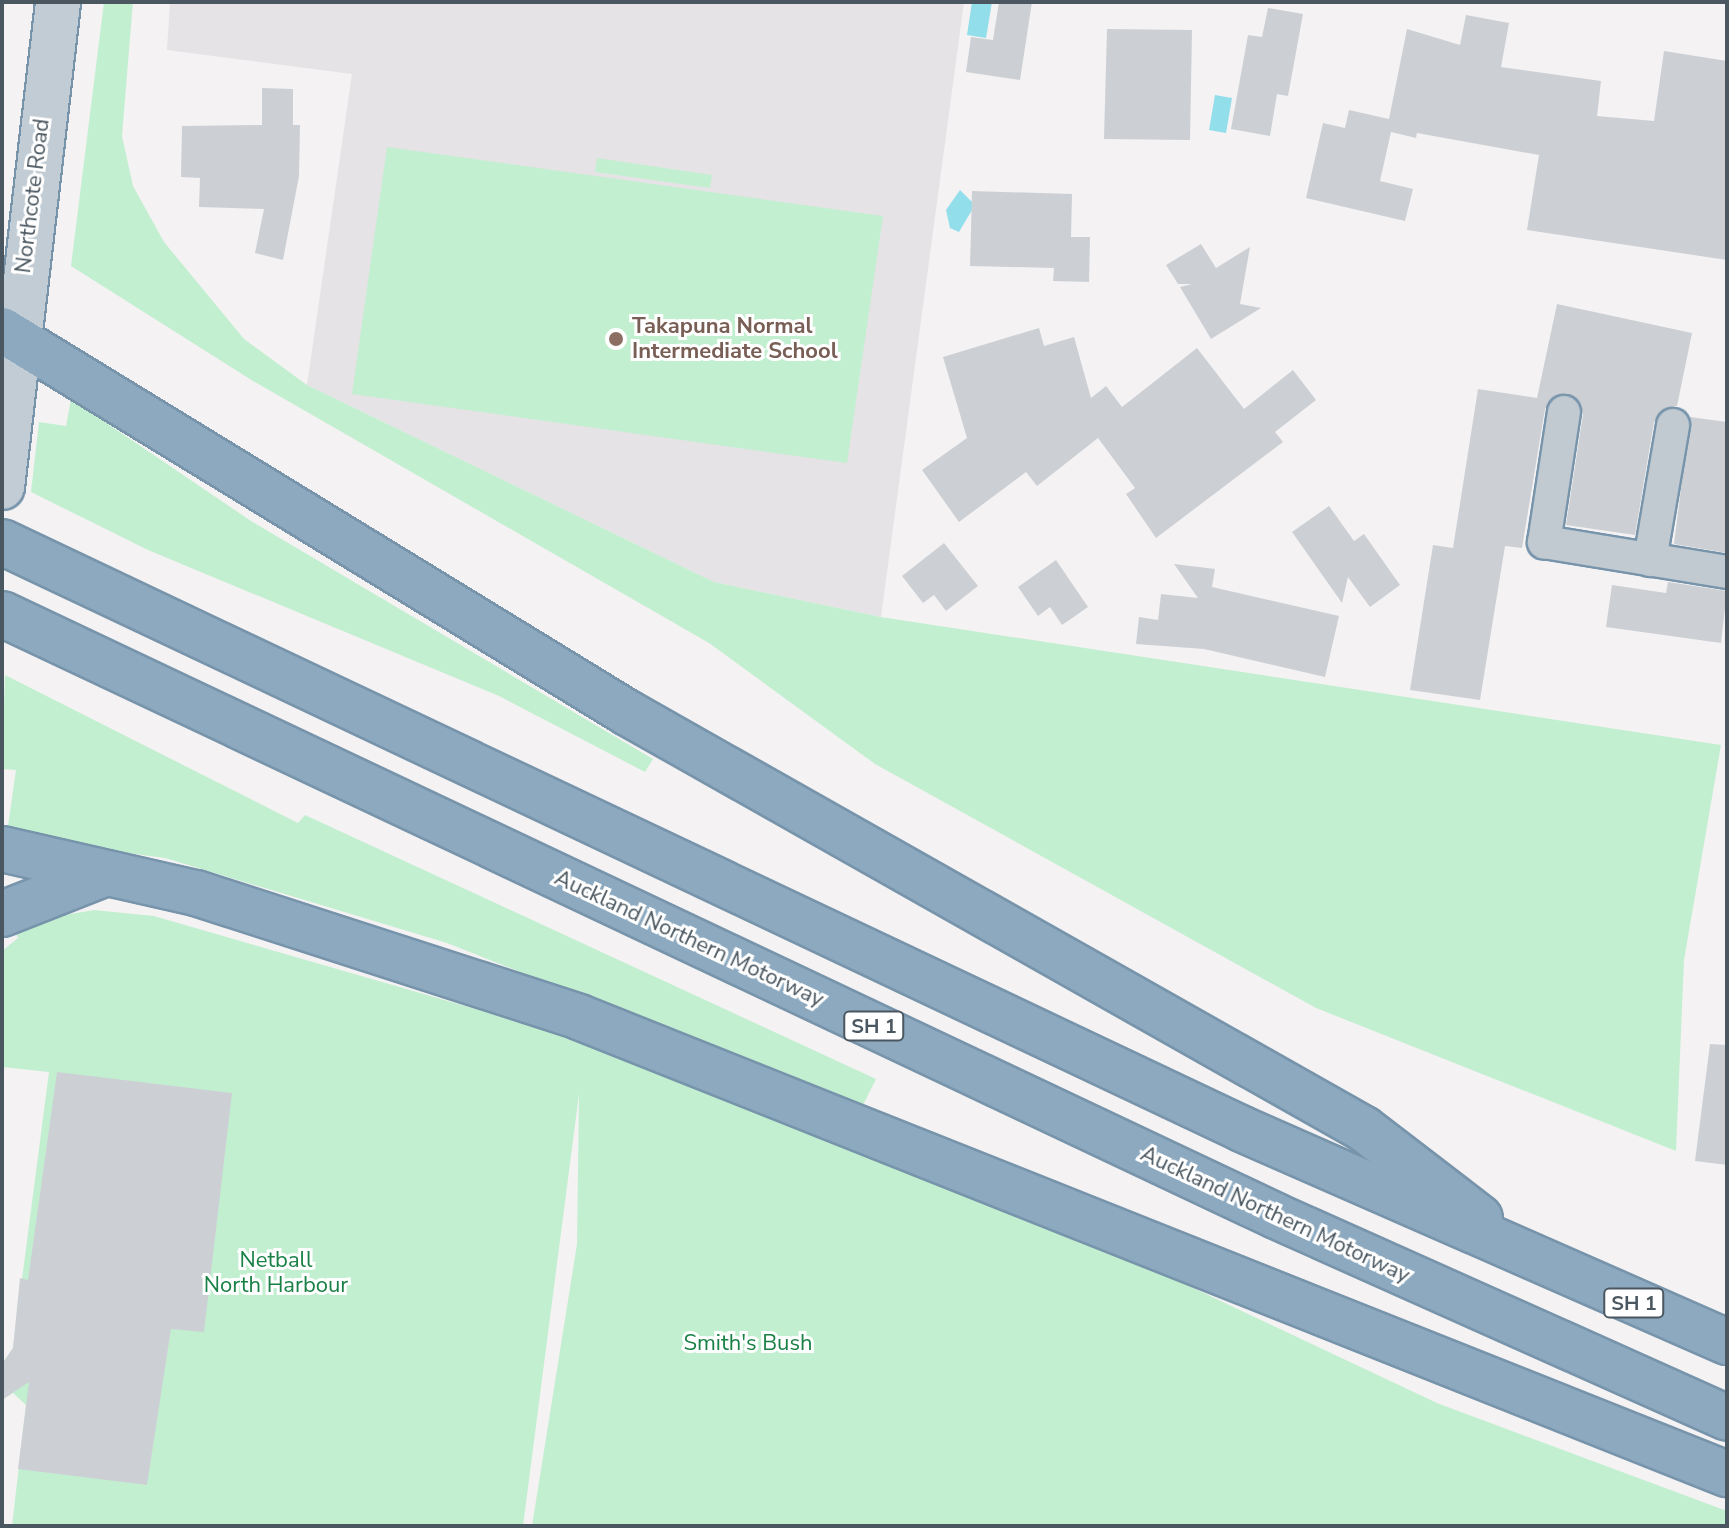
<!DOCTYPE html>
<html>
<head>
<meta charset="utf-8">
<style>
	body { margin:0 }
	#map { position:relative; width:1729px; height:1528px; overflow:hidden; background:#f4f2f3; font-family:"Nunito Sans",sans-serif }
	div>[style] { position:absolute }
	.education>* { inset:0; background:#e5e3e5 }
	.green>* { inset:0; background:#c3efd1 }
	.water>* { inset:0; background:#92dfeb }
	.building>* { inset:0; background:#ccd0d4 }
	.roads { filter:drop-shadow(2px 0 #7794ab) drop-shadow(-2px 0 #7794ab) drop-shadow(0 2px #7794ab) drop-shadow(0 -2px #7794ab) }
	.minor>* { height:32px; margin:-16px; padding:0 16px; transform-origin:16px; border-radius:16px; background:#c1cad1 }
	.secondary>* { height:44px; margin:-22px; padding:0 22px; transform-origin:22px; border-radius:22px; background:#c1ccd5 }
	.motorway>* { height:44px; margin:-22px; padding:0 22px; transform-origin:22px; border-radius:22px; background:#8ca9bf }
	.dots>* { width:22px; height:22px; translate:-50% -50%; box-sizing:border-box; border:4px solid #fff; border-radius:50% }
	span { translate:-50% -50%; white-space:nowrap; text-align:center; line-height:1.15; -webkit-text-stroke:6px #fff; paint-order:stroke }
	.shield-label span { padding:2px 6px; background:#fff; border:2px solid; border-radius:6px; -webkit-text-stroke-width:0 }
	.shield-label { font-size:20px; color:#4a5760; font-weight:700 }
	.street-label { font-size:22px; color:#4a5760 }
	.education-label { font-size:22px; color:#785e54; font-weight:700 }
	.left { translate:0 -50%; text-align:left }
	.park-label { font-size:22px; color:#1a8146 }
	.frame { position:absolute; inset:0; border:4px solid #4a5760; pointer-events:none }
</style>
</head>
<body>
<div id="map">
	<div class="education">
		<div style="clip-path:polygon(170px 2px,964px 2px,881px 617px,714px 582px,307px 385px,352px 74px,167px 50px)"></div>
	</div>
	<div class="green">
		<div style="clip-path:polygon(104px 2px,133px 2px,122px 136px,133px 186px,164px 242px,244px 339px,307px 385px,714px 582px,881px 617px,1721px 745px,1684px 960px,1676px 1151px,1316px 1008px,875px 764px,709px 643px,253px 381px,71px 266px)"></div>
		<div style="clip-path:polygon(387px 147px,883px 216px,847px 463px,352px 394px)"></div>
		<div style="clip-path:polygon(597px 158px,712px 175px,710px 188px,595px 172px)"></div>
		<div style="clip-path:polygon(71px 399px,251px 521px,653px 759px,645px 772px,499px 696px,148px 550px,31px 492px,39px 422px,66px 426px)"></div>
		<div style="clip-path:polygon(5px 675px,298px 823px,305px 815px,876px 1079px,862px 1107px,447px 943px,165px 858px,67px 845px,8px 826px,16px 770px,2px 769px)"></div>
		<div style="clip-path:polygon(94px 910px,154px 916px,600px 1045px,958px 1177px,1437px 1403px,1727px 1511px,1727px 1526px,532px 1526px,577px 1244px,579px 1094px,523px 1526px,12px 1526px,26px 1405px,13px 1393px,3px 1399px,2px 1364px,13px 1348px,49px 1072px,2px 1067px,2px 951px,18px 938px,12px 924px)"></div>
	</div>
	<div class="water">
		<div style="clip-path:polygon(972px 2px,992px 2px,986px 38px,967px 35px)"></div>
		<div style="clip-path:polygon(1215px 95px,1232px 98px,1226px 133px,1209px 130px)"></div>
		<div style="clip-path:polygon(960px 190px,975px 205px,959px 232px,950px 228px,946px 210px)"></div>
	</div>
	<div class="building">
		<div style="clip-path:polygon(999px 2px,1032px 2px,1020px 80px,966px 72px,971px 37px,993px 40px)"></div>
		<div style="clip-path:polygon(1268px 8px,1303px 14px,1288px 96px,1277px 94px,1270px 136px,1231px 129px,1248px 35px,1262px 37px)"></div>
		<div style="clip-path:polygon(1466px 15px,1509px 23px,1501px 67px,1601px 81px,1597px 116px,1654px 121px,1664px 51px,1727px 61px,1727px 260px,1527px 230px,1539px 155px,1417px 133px,1416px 138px,1391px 132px,1380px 181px,1413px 189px,1405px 221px,1306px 198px,1323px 123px,1345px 128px,1349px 110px,1389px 119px,1407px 29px,1460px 45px)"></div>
		<div style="clip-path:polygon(1107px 29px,1192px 30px,1190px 140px,1104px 139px)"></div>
		<div style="clip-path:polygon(262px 88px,293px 89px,293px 125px,300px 125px,299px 176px,283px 260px,255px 253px,264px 209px,199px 207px,200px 178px,181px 177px,182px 126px,262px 125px)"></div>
		<div style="clip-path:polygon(972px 191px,1072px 194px,1071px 237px,1090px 237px,1089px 282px,1053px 281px,1054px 268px,970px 266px)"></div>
		<div style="clip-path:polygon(1201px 244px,1216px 268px,1250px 247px,1240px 304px,1261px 308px,1211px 339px,1180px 287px,1192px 284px,1178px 284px,1166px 265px)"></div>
		<div style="clip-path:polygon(1557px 304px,1692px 333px,1677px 406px,1666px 408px,1654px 422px,1635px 535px,1566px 525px,1583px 414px,1575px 397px,1556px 395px,1545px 409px,1522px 548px,1505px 546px,1480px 700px,1410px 690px,1433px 545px,1453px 548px,1478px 389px,1537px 398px)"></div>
		<div style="clip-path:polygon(1039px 328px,1044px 346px,1074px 337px,1091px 398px,1106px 386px,1122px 407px,1197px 348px,1244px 409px,1293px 370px,1316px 400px,1275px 432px,1283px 442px,1156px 538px,1126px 494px,1135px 488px,1098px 438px,1037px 486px,1026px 472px,959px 522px,922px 470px,967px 438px,943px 357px)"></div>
		<div style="clip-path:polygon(1690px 417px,1727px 422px,1727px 553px,1674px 544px)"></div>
		<div style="clip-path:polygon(1329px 506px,1354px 541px,1364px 534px,1400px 585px,1370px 607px,1348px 577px,1342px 603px,1292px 532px)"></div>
		<div style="clip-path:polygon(944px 543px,978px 586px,946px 611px,934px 595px,923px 603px,902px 576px)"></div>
		<div style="clip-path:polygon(1056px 560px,1088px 607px,1062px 625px,1050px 607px,1038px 616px,1018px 587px)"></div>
		<div style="clip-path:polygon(1174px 564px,1215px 569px,1212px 587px,1339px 616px,1325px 677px,1204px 649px,1136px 644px,1139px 617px,1158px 620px,1161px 594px,1198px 598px)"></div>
		<div style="clip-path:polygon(1668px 582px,1727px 591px,1721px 643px,1606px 627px,1612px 585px,1666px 593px)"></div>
		<div style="clip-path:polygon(1710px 1044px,1727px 1045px,1727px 1165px,1695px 1161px)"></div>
		<div style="clip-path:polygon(57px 1072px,232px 1093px,204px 1332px,171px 1329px,147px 1485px,18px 1469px,29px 1382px,2px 1400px,2px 1364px,13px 1348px,20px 1278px,28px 1280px)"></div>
	</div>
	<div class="roads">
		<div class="minor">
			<div style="left:1564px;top:412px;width:132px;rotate:98.7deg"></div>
			<div style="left:1544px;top:542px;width:185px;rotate:9.3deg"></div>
			<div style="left:1650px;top:560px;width:137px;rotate:-80.3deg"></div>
		</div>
		<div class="secondary">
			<div style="left:2px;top:487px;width:488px;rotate:-83.4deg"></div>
		</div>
		<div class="motorway">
			<div style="left:2px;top:330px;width:732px;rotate:31.47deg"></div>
			<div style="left:626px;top:712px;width:848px;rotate:29.47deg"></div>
			<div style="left:1364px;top:1129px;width:146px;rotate:37.5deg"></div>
			<div style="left:2px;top:542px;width:1372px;rotate:25.33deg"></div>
			<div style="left:1242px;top:1129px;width:530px;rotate:23.71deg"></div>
			<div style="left:2px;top:614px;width:1409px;rotate:25.29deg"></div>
			<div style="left:1276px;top:1216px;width:494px;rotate:24.1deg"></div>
			<div style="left:2px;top:849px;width:199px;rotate:12.8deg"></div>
			<div style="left:196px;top:893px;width:403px;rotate:17.9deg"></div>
			<div style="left:579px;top:1017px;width:1236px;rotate:21.71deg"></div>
			<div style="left:2px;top:914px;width:112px;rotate:-21.5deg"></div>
		</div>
	</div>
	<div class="dots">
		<div style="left:616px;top:339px;background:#8d6e63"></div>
	</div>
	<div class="shield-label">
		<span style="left:874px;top:1026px">SH 1</span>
		<span style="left:1634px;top:1303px">SH 1</span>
	</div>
	<div class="street-label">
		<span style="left:33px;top:196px;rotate:-83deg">Northcote Road</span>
		<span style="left:689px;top:939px;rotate:25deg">Auckland Northern Motorway</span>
		<span style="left:1275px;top:1215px;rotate:25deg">Auckland Northern Motorway</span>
	</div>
	<div class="education-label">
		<span class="left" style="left:632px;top:339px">Takapuna Normal<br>Intermediate School</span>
	</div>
	<div class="park-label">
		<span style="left:276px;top:1273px">Netball<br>North Harbour</span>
		<span style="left:748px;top:1344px">Smith's Bush</span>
	</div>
	<div class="frame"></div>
</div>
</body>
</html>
